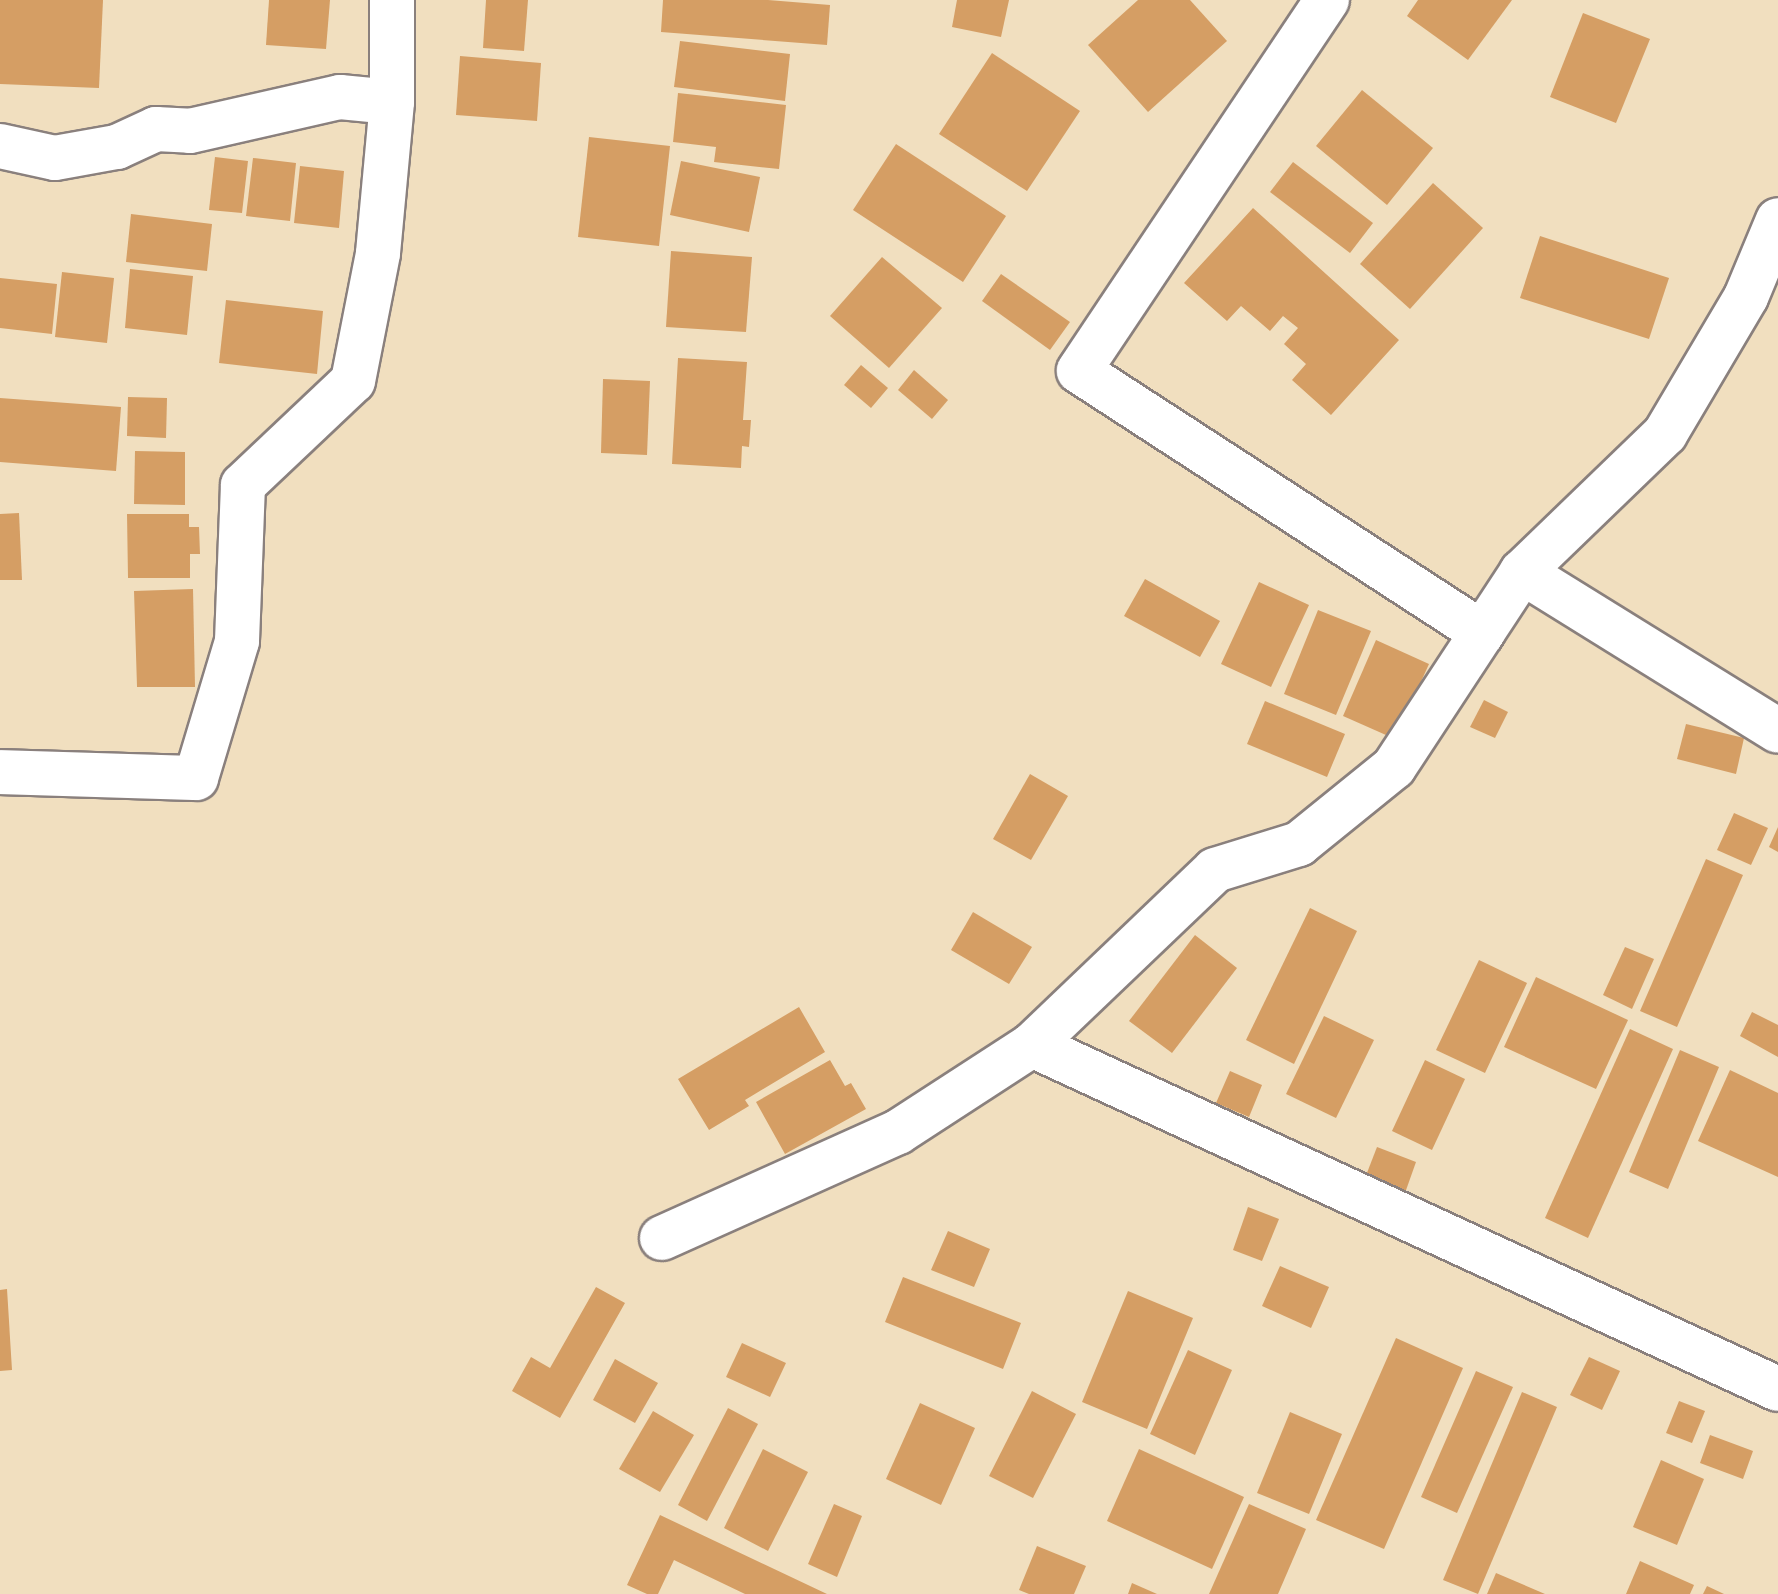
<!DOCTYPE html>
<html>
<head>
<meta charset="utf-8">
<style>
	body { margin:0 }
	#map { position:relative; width:1778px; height:1594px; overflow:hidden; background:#f1dfbf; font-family:"Comic Neue",sans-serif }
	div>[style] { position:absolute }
	.building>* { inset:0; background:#d59e64 }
	.roads { filter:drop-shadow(2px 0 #8a807d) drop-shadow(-2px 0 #8a807d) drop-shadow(0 2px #8a807d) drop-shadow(0 -2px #8a807d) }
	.minor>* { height:44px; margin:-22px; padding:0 22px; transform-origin:22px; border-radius:22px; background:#fff }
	span { translate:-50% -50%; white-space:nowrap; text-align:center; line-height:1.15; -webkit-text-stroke:8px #fbf7ec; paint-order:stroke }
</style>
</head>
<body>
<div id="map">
	<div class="building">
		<div style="clip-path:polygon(0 0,103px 0,99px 88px,0 84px)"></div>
		<div style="clip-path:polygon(269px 0,330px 0,326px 49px,266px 45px)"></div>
		<div style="clip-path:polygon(486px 0,528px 0,524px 51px,483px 48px)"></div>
		<div style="clip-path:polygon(663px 0,768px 0,830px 5px,827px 45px,661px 32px)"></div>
		<div style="clip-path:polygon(957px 0,1009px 0,1001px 37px,952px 27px)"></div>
		<div style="clip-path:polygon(1138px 0,1190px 0,1227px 41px,1148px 112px,1088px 45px)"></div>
		<div style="clip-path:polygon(1418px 0,1512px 0,1468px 60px,1407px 16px)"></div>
		<div style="clip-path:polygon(1583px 13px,1650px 39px,1616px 123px,1550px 97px)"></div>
		<div style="clip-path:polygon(680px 41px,790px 54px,785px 101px,674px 87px)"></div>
		<div style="clip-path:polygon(992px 53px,1080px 111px,1027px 191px,939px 134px)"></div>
		<div style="clip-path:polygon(460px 56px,541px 63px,537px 121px,456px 115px)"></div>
		<div style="clip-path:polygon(1362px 90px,1433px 148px,1387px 205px,1316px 146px)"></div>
		<div style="clip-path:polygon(678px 93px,786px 105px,779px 169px,714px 162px,716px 147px,673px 142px)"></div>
		<div style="clip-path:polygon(589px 137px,670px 146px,659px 246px,578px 237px)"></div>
		<div style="clip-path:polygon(896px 144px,1006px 216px,963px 282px,853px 210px)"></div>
		<div style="clip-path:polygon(215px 157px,248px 161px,242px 213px,209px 210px)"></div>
		<div style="clip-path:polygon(253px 158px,296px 163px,290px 221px,246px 216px)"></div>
		<div style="clip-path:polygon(681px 161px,760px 177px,749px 232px,670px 215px)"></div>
		<div style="clip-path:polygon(1293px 162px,1373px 223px,1350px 253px,1270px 192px)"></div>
		<div style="clip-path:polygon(300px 166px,344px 171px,339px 228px,294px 223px)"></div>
		<div style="clip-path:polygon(1433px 183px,1483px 228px,1410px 309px,1360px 264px)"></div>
		<div style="clip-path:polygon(1253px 208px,1399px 340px,1331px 415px,1292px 380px,1306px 364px,1284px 344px,1298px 328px,1283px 316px,1270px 331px,1241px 306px,1227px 321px,1184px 283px)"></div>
		<div style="clip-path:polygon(131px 214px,212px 224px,207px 271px,126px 262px)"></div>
		<div style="clip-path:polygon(1540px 236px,1669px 278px,1649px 339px,1520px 298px)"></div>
		<div style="clip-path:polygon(671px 251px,752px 257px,746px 332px,666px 327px)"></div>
		<div style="clip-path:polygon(882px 257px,942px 308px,889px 368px,830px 316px)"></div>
		<div style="clip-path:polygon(130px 269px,193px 276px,187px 335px,125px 328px)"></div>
		<div style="clip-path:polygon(62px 272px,114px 278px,107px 343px,55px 337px)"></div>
		<div style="clip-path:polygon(1001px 274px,1070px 322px,1050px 350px,982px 301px)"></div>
		<div style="clip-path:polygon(0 278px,57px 284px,52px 334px,0 328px)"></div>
		<div style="clip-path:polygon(226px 300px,323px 311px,317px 374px,219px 363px)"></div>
		<div style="clip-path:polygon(678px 358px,747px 362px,743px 420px,751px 420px,749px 447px,742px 446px,741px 468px,672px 464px)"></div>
		<div style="clip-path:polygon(861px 365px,888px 388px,871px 408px,844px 385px)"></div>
		<div style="clip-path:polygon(914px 370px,948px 400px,932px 419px,898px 390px)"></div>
		<div style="clip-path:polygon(603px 379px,650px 381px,647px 455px,601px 453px)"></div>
		<div style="clip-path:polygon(128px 397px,167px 398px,166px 438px,127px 436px)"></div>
		<div style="clip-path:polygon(0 398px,121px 407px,116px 471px,0 462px)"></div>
		<div style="clip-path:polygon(135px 451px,185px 452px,185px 505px,134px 504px)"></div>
		<div style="clip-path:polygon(19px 513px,22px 580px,0 580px,0 514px)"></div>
		<div style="clip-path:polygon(127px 514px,189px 514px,189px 527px,199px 527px,200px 554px,190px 554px,190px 578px,128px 578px)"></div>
		<div style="clip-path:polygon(1145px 579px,1220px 621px,1200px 657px,1124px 616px)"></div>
		<div style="clip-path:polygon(1259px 582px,1309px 605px,1271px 687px,1221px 664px)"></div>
		<div style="clip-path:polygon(193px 589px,195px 687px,137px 687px,134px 591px)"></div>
		<div style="clip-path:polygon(1318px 610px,1371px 631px,1336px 715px,1284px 694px)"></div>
		<div style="clip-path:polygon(1376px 640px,1429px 664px,1395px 739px,1343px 716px)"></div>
		<div style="clip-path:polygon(1484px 700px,1508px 712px,1495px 738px,1470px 727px)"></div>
		<div style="clip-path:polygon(1265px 701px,1345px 734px,1327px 777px,1247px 744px)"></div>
		<div style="clip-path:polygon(1686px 724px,1744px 738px,1736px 774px,1677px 759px)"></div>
		<div style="clip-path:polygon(1030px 774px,1068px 796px,1031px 860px,993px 839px)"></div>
		<div style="clip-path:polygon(1734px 813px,1768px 828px,1751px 865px,1717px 850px)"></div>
		<div style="clip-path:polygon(1778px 827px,1778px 852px,1769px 847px)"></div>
		<div style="clip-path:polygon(1706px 859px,1743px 875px,1677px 1027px,1640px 1011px)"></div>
		<div style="clip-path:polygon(1310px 908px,1357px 931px,1294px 1064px,1246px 1040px)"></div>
		<div style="clip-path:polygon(973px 912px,1032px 947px,1009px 984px,951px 950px)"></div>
		<div style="clip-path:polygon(1195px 935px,1237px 968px,1172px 1053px,1129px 1021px)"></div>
		<div style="clip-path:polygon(1625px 947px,1654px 959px,1632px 1009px,1603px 995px)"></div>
		<div style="clip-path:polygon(1479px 960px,1527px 983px,1485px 1073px,1436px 1050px)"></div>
		<div style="clip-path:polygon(1536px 977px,1628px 1020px,1596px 1089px,1504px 1047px)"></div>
		<div style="clip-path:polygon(799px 1007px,825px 1052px,745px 1100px,749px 1106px,709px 1130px,678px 1079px)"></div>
		<div style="clip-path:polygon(1752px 1012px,1778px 1025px,1778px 1057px,1740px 1036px)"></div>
		<div style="clip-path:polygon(1324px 1016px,1374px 1040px,1336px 1118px,1286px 1094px)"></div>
		<div style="clip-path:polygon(1630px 1029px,1673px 1049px,1588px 1238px,1545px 1218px)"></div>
		<div style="clip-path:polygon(1680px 1050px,1719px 1067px,1668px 1189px,1629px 1172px)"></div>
		<div style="clip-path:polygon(830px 1060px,845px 1086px,851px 1083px,866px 1109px,785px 1154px,756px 1102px)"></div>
		<div style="clip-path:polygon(1425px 1060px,1465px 1079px,1432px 1150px,1392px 1131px)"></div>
		<div style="clip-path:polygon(1730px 1070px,1778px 1093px,1778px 1177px,1698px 1141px)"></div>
		<div style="clip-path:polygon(1230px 1071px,1262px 1085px,1249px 1117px,1216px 1103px)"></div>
		<div style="clip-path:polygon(1377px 1147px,1416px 1162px,1405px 1193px,1365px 1178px)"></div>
		<div style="clip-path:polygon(1248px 1207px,1279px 1219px,1262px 1261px,1233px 1250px)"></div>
		<div style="clip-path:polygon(948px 1231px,990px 1249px,974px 1287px,931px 1270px)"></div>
		<div style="clip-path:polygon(1280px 1266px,1329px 1287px,1311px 1328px,1262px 1306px)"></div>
		<div style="clip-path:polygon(903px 1277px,1021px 1323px,1003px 1369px,885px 1322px)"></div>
		<div style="clip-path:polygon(596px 1287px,625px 1303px,560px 1418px,512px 1391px,531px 1357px,550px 1368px)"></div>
		<div style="clip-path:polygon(7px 1289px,12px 1370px,0 1371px,0 1290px)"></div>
		<div style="clip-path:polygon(1128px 1291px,1193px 1318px,1147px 1429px,1082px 1402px)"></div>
		<div style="clip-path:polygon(1396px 1338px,1463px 1368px,1384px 1549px,1316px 1520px)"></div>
		<div style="clip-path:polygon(742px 1343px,786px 1363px,770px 1397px,726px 1377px)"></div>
		<div style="clip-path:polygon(1188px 1350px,1232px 1370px,1195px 1455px,1150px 1434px)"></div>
		<div style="clip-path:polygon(1589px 1357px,1620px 1371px,1602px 1410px,1570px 1395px)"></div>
		<div style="clip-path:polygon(615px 1359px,658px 1383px,635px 1423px,593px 1400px)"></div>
		<div style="clip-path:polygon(1476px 1371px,1513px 1387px,1457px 1513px,1421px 1497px)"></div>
		<div style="clip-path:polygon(1032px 1391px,1076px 1414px,1033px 1498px,989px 1476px)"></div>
		<div style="clip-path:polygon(1522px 1392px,1557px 1407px,1478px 1594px,1443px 1580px)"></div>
		<div style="clip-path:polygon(1679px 1401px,1705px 1411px,1692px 1443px,1666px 1433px)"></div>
		<div style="clip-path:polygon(920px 1403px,975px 1428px,941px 1505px,886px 1479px)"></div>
		<div style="clip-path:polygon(728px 1408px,758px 1424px,707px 1521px,678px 1505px)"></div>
		<div style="clip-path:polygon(653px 1411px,694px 1435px,660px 1492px,619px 1469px)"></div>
		<div style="clip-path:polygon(1290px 1412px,1342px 1434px,1309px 1514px,1257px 1493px)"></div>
		<div style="clip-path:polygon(1710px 1435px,1753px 1451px,1743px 1479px,1700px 1463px)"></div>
		<div style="clip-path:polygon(763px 1449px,808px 1472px,768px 1551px,724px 1528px)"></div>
		<div style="clip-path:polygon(1139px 1449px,1244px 1497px,1212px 1569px,1107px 1521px)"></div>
		<div style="clip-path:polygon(1661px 1460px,1704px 1479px,1677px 1545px,1633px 1527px)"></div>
		<div style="clip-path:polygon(834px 1504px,862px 1516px,837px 1577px,808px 1564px)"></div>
		<div style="clip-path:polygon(1249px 1504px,1306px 1529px,1278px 1594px,1209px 1594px)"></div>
		<div style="clip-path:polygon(660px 1515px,827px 1594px,745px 1594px,674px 1560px,658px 1594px,647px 1594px,627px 1585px)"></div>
		<div style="clip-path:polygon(1037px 1546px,1086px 1566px,1074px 1594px,1029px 1594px,1019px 1590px)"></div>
		<div style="clip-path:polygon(1640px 1561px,1694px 1585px,1690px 1594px,1626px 1594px)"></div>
		<div style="clip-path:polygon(1496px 1573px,1545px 1594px,1487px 1594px)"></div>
		<div style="clip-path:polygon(1132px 1583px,1157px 1594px,1128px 1594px)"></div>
		<div style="clip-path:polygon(1707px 1586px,1724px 1594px,1703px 1594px)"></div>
	</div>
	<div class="roads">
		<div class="minor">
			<div style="left:1327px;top:0;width:446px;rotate:123.8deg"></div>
			<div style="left:1079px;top:371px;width:481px;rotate:33deg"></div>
			<div style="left:0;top:146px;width:56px;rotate:12.3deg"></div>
			<div style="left:55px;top:158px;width:63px;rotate:-10.1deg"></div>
			<div style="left:117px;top:147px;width:43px;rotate:-24.8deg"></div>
			<div style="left:156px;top:129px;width:34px;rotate:3deg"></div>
			<div style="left:190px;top:131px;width:154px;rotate:-12.8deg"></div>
			<div style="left:340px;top:97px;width:52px;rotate:5.5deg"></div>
			<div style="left:392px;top:102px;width:102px;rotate:-90deg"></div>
			<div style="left:1522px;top:572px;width:301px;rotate:31.8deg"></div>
			<div style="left:0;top:772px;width:196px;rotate:1.8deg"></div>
			<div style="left:196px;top:778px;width:143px;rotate:-73.3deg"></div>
			<div style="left:237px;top:641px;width:156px;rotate:-87.8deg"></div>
			<div style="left:243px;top:485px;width:151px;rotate:-43.4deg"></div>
			<div style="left:353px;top:381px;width:130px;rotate:-78.9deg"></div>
			<div style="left:378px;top:253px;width:152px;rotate:-84.7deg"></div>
			<div style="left:1032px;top:1045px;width:821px;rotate:24.76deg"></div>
			<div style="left:662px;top:1238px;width:259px;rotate:-24.2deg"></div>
			<div style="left:898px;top:1132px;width:160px;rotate:-33deg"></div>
			<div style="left:1032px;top:1045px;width:253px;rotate:-43.7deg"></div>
			<div style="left:1215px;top:870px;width:88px;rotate:-17.2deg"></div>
			<div style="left:1299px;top:844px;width:122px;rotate:-39deg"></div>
			<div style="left:1394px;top:767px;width:233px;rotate:-56.7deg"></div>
			<div style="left:1522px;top:572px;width:199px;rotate:-44deg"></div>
			<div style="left:1665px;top:434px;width:159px;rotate:-59.4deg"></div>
			<div style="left:1746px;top:297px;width:83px;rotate:-67.4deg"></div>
		</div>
	</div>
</div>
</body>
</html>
